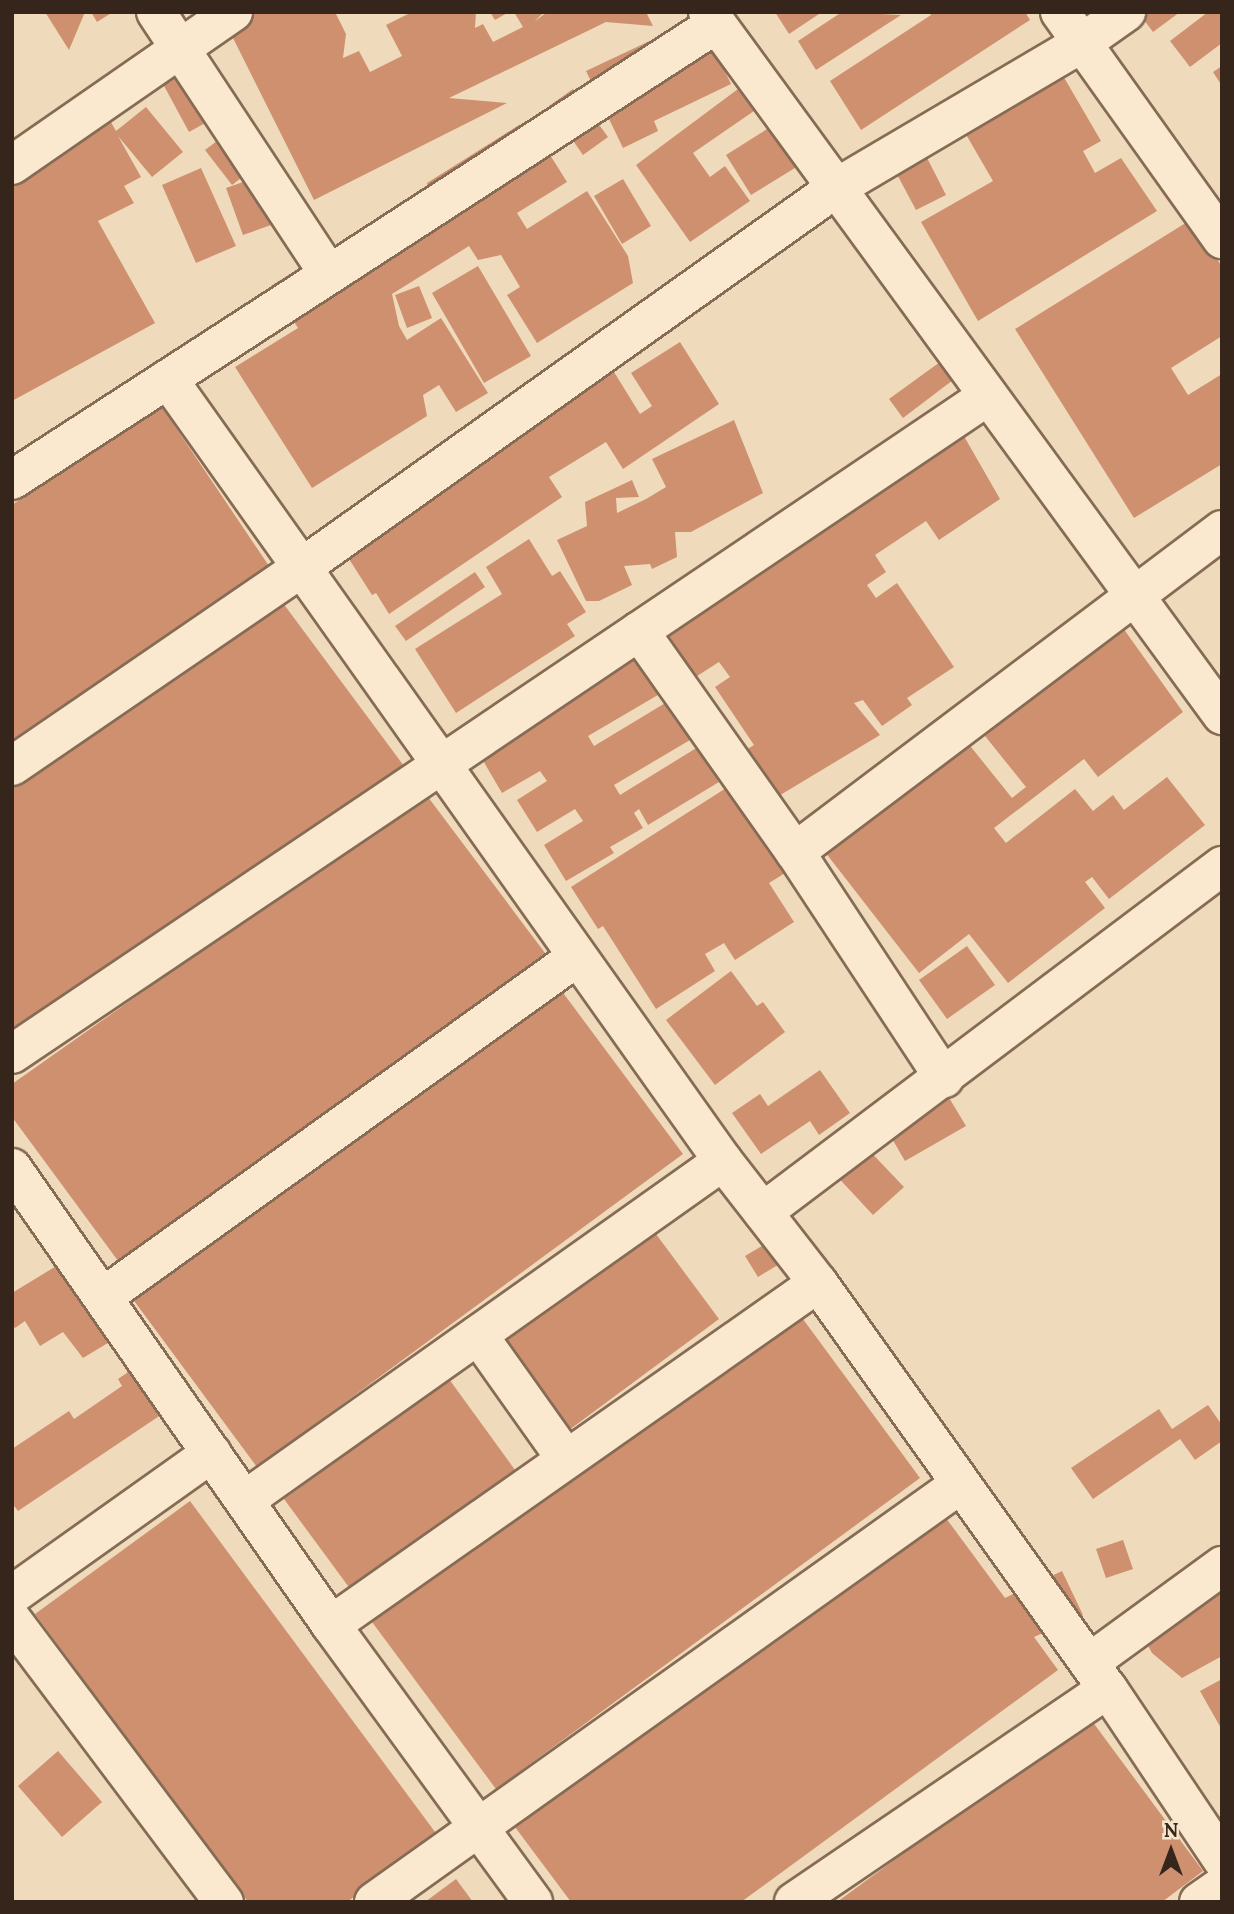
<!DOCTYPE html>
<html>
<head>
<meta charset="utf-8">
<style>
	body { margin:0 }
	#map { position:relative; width:1234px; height:1914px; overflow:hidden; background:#efdbbb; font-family:Lora,serif }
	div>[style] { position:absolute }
	.building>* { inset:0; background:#ce906f }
	.roads { filter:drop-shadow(2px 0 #866b55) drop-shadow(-2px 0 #866b55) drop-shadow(0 2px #866b55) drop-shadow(0 -2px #866b55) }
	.minor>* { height:38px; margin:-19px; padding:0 19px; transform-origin:19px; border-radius:19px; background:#fae9ce }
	span { translate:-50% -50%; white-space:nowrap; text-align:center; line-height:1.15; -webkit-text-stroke:5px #f6e6cb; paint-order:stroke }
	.frame { position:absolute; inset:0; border:14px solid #35251a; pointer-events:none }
	.north { position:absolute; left:1136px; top:1816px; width:70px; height:70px; -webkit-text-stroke:5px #f6e6cb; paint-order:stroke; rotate:0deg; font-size:19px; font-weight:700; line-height:28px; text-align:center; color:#35251a }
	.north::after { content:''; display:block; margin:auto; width:24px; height:32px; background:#35251a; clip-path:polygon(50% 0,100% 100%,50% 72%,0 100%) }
</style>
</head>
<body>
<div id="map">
	<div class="building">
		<div style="clip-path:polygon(45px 12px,85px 12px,69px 50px)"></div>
		<div style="clip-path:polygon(91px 12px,113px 12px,97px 22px)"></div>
		<div style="clip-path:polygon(230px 12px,335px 12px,346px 34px,343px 58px,359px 51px,370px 72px,402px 56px,386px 25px,412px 12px,476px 12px,475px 28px,483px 24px,493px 42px,523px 27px,514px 12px,544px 12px,534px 22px,547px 12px,646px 12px,653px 26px,606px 22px,449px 98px,507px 103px,314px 200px,222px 16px)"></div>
		<div style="clip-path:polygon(490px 12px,509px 12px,495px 20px)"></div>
		<div style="clip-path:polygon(775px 12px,822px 12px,789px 34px)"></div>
		<div style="clip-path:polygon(842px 12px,901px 15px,816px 70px,798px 41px)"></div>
		<div style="clip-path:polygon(929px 12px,1025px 12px,1030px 20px,861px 130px,830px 81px,931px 15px)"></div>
		<div style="clip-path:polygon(1138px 12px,1180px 12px,1153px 32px)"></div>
		<div style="clip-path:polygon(1208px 12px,1222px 12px,1222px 43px,1190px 67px,1170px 41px)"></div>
		<div style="clip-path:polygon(692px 21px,708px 55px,715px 51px,731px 84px,654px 121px,658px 131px,623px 148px,586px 71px)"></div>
		<div style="clip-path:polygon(150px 60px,232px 108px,189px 132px)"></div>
		<div style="clip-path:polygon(1222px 66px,1222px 86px,1213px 72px)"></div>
		<div style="clip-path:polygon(1062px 74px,1101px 141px,1083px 151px,1095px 173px,1121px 158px,1157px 211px,978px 321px,921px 222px,993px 181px,964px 131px)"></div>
		<div style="clip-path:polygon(573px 89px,608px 137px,583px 155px,549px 106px)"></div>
		<div style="clip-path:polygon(738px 89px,754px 111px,693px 153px,710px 177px,725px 166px,750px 201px,690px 242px,636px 165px)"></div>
		<div style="clip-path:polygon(146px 107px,183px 152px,152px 177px,118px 136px,141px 177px,124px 186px,134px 203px,98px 221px,155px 323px,12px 401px,12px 170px,108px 117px,116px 131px)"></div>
		<div style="clip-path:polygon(778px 122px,803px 163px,751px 195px,726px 155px)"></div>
		<div style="clip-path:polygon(241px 123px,267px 158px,232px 185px,205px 150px)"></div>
		<div style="clip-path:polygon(530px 123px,567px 182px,517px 213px,527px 229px,587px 191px,628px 256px,633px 283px,537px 343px,507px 295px,520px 287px,501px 255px,478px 260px,469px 246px,392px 294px,399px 326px,407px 340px,441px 318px,488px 393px,456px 412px,439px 385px,423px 395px,427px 416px,312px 488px,235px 367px,298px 328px,271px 286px,384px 215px,431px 206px,427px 183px,519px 125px)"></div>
		<div style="clip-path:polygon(923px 150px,946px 195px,916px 210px,892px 165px)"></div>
		<div style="clip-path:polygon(201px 168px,236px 246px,196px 263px,162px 185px)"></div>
		<div style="clip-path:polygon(277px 170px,294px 217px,243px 235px,226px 188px)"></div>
		<div style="clip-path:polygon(623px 179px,651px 226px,622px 244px,594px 196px)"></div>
		<div style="clip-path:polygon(1192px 219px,1222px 267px,1222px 336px,1171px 368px,1188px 395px,1222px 374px,1222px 464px,1134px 518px,1015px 329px)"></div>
		<div style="clip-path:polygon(478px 266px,531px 356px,484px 383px,432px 293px)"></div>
		<div style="clip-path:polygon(419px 286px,432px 318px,407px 328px,395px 295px)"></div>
		<div style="clip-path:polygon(680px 342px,719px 404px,623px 469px,606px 442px,549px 477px,562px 497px,389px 614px,376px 593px,372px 595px,340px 545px,614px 372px,640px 414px,652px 406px,631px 373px)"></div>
		<div style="clip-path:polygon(940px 362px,953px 380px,903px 418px,889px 399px)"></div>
		<div style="clip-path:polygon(160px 404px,271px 569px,12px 746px,12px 505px)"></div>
		<div style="clip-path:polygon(734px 420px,763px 493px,691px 532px,675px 532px,677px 557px,652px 569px,650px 564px,624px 566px,632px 585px,599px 601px,586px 601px,557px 540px,587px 526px,585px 502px,632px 480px,639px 497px,616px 498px,617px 513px,646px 499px,666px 487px,652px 459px)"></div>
		<div style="clip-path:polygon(961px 431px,1000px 499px,939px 540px,926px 521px,875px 555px,886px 572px,867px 585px,876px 598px,897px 583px,954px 667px,907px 698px,912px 705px,882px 726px,863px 700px,854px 703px,880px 735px,777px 797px,746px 750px,754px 745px,715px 687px,730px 677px,719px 662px,694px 678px,665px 629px)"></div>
		<div style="clip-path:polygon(529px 539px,552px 576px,560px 571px,586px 612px,567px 624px,575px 636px,456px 713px,415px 649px,502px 594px,486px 567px)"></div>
		<div style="clip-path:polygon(475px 572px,485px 587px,406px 641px,395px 626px)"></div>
		<div style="clip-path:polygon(274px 591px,404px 766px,12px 1034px,12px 783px)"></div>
		<div style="clip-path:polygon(1123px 628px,1183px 712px,1098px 777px,1084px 759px,994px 828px,1006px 843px,1075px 789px,1093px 811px,1113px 795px,1124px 810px,1167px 777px,1205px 825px,1109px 899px,1092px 877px,1085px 882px,1105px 908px,1008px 983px,969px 934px,919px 973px,825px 852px,967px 742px,1012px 798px,1026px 787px,985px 736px)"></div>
		<div style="clip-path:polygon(637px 650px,663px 692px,588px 736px,594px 746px,667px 702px,690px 740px,614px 785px,620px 795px,698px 747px,719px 782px,648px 825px,639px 809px,634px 813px,643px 828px,610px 847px,614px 853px,566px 881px,544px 845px,583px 821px,575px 809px,537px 832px,517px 800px,547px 781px,540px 771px,502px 793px,475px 747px)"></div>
		<div style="clip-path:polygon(734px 783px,790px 870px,769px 883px,794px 922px,735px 960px,724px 943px,705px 954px,715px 971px,656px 1009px,603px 926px,598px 929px,571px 887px)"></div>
		<div style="clip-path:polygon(425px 793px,551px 961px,127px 1273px,12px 1117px,12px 1084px)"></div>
		<div style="clip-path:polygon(967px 946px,995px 985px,947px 1019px,919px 980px)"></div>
		<div style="clip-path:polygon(731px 971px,757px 1006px,763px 1002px,785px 1032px,715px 1085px,666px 1020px)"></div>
		<div style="clip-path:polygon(555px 982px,683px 1154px,257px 1467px,129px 1294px)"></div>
		<div style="clip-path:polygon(820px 1070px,850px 1113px,819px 1135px,810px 1121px,761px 1154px,732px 1113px,760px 1094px,768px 1106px)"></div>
		<div style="clip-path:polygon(945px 1091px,966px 1126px,905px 1161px,884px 1125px)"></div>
		<div style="clip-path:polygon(863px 1144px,904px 1187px,873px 1215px,833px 1172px)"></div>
		<div style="clip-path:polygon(653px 1230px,719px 1319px,561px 1436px,494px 1346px)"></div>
		<div style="clip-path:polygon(789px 1230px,801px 1251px,758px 1277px,745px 1256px)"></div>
		<div style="clip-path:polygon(76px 1254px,131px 1329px,83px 1358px,63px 1332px,40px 1346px,25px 1321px,15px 1328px,12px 1324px,12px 1293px)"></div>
		<div style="clip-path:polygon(797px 1311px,920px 1478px,496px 1789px,372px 1622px)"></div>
		<div style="clip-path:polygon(134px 1368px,183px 1400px,18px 1511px,12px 1503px,12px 1449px,69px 1411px,74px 1419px,122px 1386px,118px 1379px)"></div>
		<div style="clip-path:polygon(449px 1379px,515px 1470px,351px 1590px,284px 1499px)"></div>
		<div style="clip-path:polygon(1208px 1405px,1222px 1425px,1222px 1441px,1195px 1460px,1180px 1439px,1093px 1499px,1071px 1468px,1159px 1409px,1172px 1429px)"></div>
		<div style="clip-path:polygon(190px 1501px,438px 1836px,347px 1902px,248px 1902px,35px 1614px)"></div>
		<div style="clip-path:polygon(943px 1514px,1005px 1598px,1062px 1571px,1083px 1615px,1034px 1637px,1058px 1670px,741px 1902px,571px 1902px,515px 1827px)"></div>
		<div style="clip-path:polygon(1123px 1540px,1133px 1569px,1106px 1578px,1096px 1549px)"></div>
		<div style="clip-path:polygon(1222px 1560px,1222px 1656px,1182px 1678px,1152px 1653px,1128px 1609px)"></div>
		<div style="clip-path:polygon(1222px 1679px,1222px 1730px,1200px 1691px)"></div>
		<div style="clip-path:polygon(1089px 1717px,1203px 1871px,1162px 1902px,837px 1902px)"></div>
		<div style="clip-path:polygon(58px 1751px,102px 1802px,62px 1837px,18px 1786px)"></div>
		<div style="clip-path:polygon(456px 1879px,473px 1902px,425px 1902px)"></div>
	</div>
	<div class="roads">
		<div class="minor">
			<div style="left:156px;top:12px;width:314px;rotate:56.6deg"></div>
			<div style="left:708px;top:12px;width:871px;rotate:53.83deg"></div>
			<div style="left:1060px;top:12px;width:279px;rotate:54.5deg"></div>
			<div style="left:12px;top:165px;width:269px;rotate:-34.7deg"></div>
			<div style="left:168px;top:379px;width:959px;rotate:54.64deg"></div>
			<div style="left:723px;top:1161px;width:155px;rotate:52.1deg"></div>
			<div style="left:818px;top:1283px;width:499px;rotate:54.5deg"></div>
			<div style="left:1108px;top:1689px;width:205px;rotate:56.2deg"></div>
			<div style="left:12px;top:480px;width:839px;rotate:-32.93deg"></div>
			<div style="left:639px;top:631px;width:271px;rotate:54.8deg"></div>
			<div style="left:795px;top:852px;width:271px;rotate:56.6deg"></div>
			<div style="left:12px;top:766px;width:350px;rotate:-34.4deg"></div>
			<div style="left:301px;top:568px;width:656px;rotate:-35.39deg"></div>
			<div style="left:836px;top:188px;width:286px;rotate:-30.5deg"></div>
			<div style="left:1082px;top:43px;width:54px;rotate:-35.2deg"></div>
			<div style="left:795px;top:852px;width:535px;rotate:-37.02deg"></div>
			<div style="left:12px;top:1054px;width:1177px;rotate:-33.99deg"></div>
			<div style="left:12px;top:1168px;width:557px;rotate:55.08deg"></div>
			<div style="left:331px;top:1625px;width:343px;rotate:53.9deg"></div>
			<div style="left:763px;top:1212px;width:575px;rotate:-37.01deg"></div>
			<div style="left:103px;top:1297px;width:583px;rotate:-35.65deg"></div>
			<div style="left:478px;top:1335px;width:152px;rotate:54.6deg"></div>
			<div style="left:245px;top:1500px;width:586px;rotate:-35.34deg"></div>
			<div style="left:12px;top:1595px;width:245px;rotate:-35.4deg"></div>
			<div style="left:12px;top:1620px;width:353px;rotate:53.1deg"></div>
			<div style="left:331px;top:1625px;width:595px;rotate:-35.08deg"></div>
			<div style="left:1089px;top:1663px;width:165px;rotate:-36.1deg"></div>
			<div style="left:374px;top:1902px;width:718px;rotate:-35.48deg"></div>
			<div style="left:794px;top:1902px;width:379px;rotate:-34.2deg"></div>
			<div style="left:1199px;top:1902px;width:28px;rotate:-35deg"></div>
		</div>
	</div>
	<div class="frame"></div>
	<div class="north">N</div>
</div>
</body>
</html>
